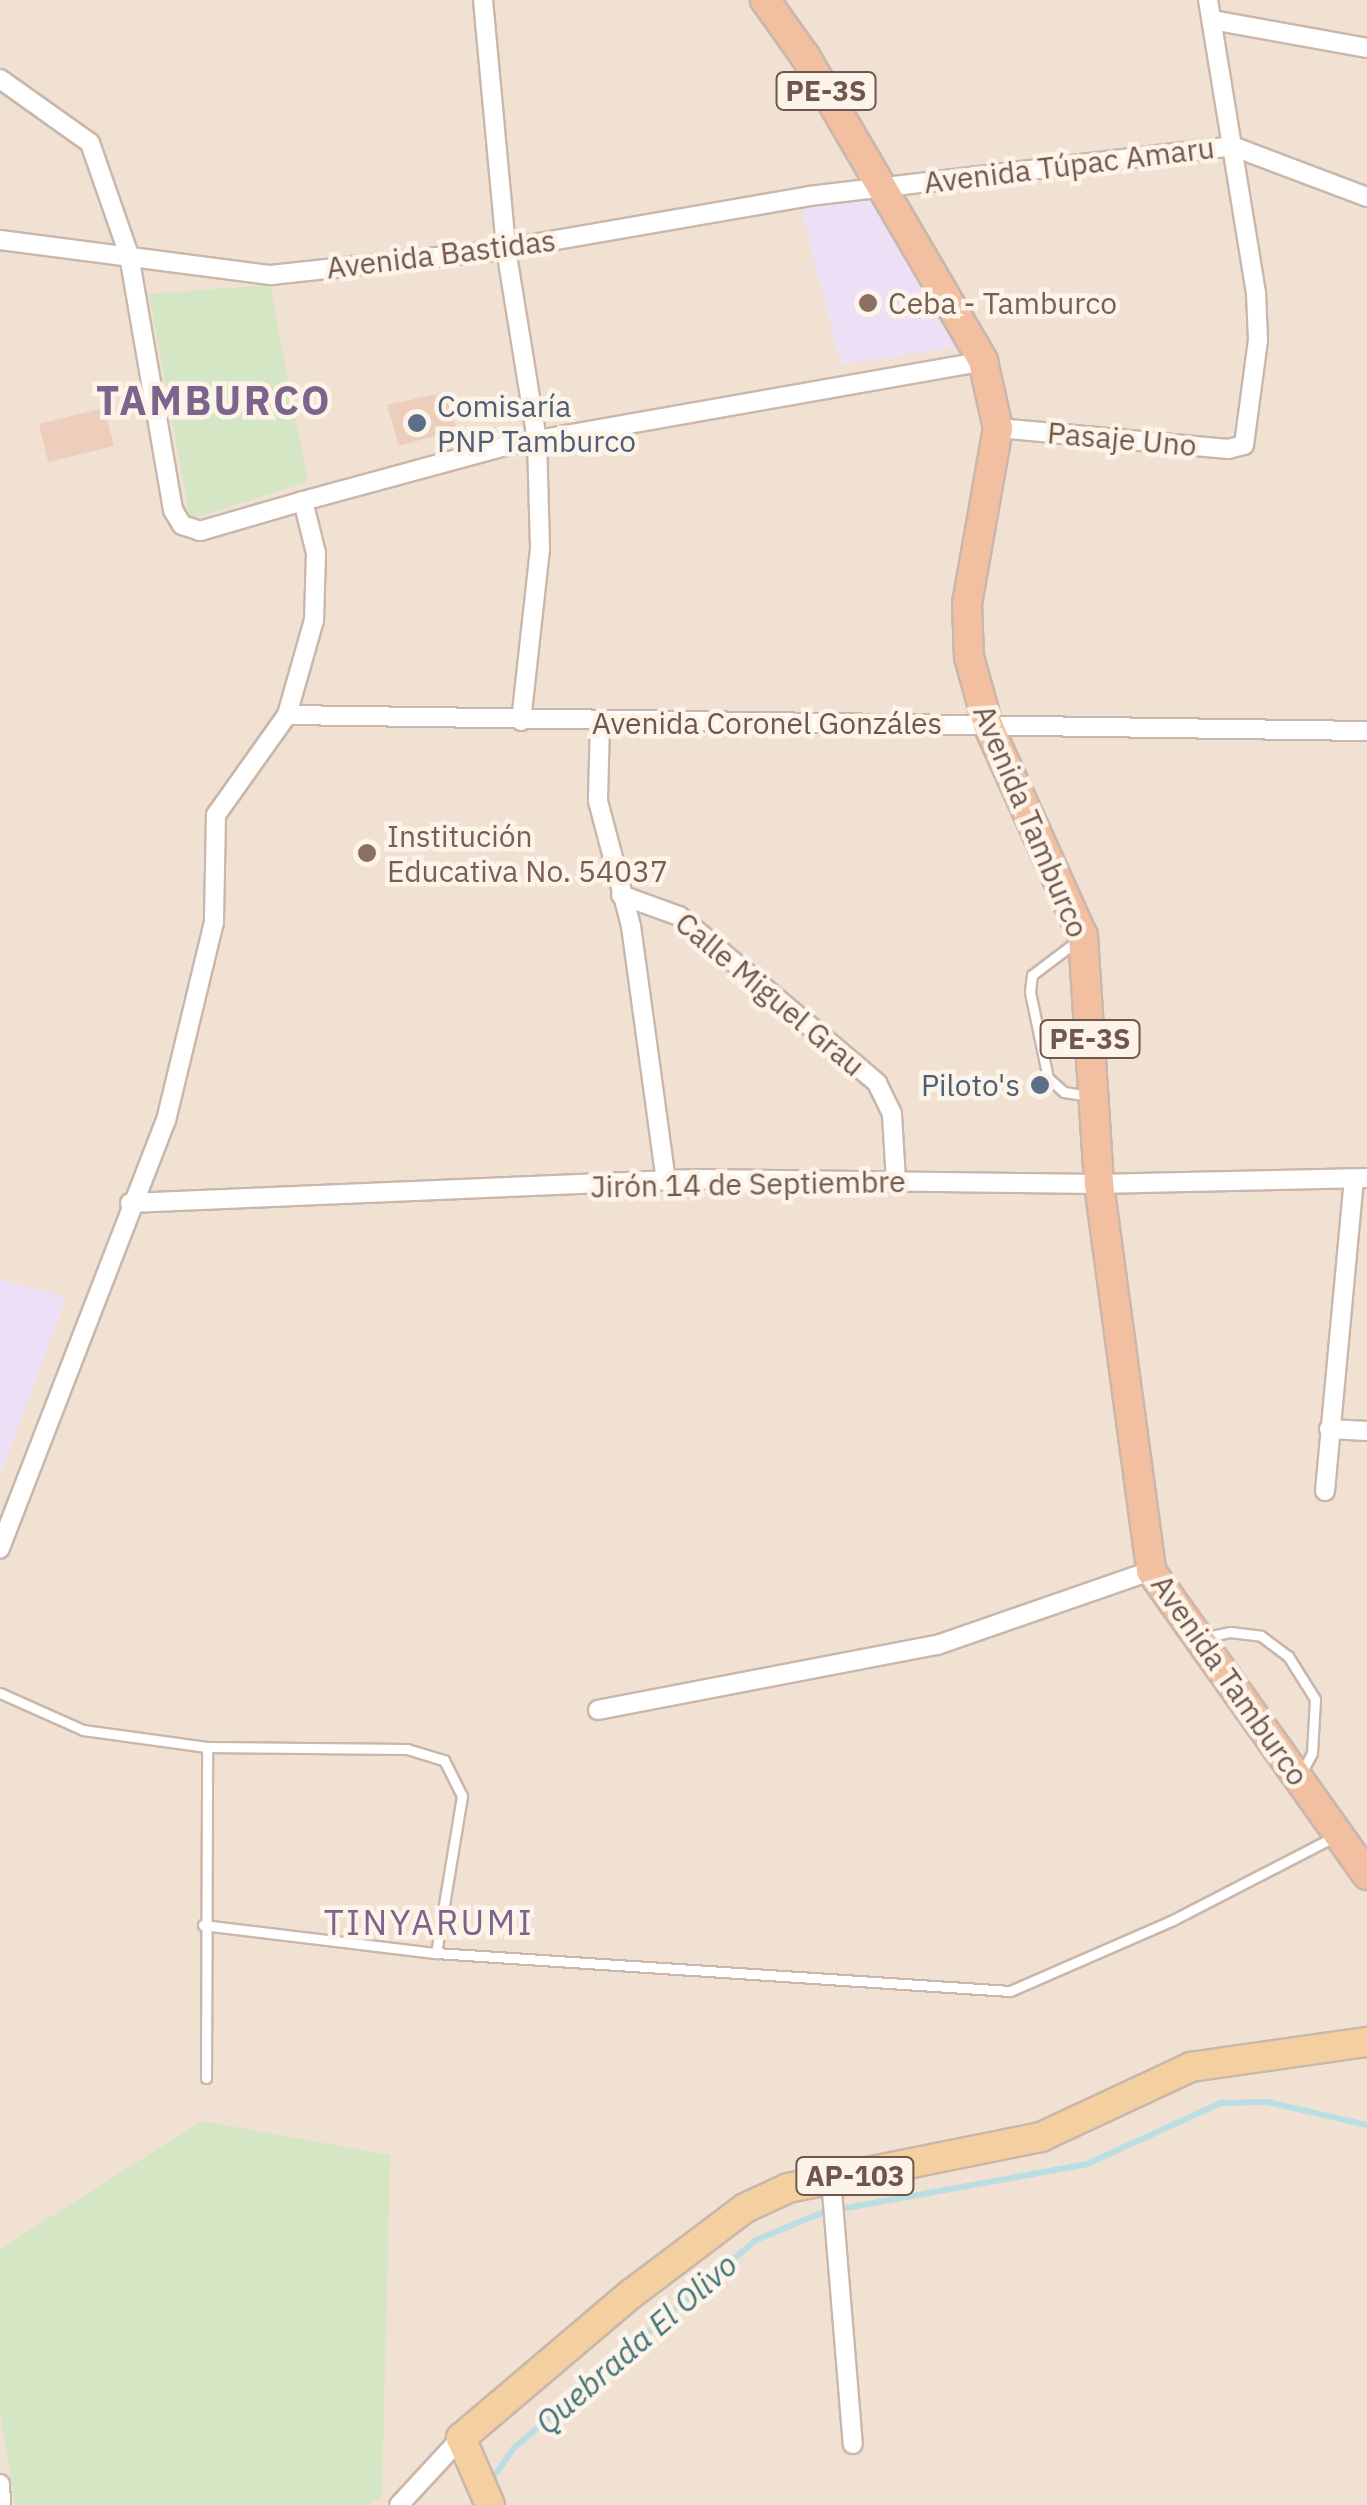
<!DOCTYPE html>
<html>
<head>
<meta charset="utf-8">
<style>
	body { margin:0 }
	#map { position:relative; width:1367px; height:2505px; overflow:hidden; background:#faf0e4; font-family:"IBM Plex Sans",sans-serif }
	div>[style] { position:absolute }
	.residential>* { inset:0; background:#f1e1d3 }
	.education>* { inset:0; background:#ede0f6 }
	.green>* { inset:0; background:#d4e6c3 }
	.stream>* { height:6px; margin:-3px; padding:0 3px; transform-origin:3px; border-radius:3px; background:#badee2 }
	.building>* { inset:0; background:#edcebd }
	.roads { filter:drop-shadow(2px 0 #cab7ab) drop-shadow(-2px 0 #cab7ab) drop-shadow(0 2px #cab7ab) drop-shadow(0 -2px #cab7ab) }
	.service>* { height:9px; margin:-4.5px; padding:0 4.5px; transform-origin:4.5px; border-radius:4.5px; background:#fff }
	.minor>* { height:18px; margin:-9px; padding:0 9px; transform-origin:9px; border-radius:9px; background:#fff }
	.primary>* { height:28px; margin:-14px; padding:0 14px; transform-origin:14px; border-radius:14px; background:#f4d0a1 }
	.trunk>* { height:28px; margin:-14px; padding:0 14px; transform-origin:14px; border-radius:14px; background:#f2c0a0 }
	.dots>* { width:28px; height:28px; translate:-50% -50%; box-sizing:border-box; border:5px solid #fdf4e9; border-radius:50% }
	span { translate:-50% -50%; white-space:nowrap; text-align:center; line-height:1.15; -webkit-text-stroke:9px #fdf4e9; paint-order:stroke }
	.shield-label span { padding:2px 8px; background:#fdf4e9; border:2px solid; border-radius:8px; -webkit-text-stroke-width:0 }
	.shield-label { font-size:28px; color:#70564c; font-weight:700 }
	.street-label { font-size:30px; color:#70564c }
	.education-label { font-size:30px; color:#785e54 }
	.left { translate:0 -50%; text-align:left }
	.service-label { font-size:30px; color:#4e5e75 }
	.right { translate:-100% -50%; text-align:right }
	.water-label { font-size:32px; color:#44757b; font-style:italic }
	.quarter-label { font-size:35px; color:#7c648c; letter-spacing:2.5px }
	.district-label { font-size:40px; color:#7c648c; font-weight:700; letter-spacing:2.5px }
</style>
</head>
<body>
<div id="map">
	<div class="residential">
		<div style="clip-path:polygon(0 0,1367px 0,1367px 2505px,0 2505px)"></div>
	</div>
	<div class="education">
		<div style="clip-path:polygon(873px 196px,962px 346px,841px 365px,799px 202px)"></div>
		<div style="clip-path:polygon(0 1280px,66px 1297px,0 1477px)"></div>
	</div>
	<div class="green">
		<div style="clip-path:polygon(270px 285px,308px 482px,190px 519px,149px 294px)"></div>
		<div style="clip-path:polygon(202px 2121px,390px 2155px,382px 2497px,368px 2505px,15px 2505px,0 2414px,0 2249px)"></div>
	</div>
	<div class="stream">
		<div style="left:489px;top:2483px;width:43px;rotate:-54.5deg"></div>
		<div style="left:514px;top:2448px;width:319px;rotate:-40.7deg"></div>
		<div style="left:756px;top:2240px;width:74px;rotate:-22.4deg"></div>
		<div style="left:824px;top:2212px;width:267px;rotate:-10.3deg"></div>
		<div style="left:1087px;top:2164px;width:147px;rotate:-24.5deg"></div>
		<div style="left:1221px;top:2103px;width:46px;rotate:-1.2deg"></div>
		<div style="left:1267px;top:2102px;width:103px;rotate:13deg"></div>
	</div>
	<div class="building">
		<div style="clip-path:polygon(446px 392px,457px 430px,399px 446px,387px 405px)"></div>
		<div style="clip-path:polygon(104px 408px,114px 446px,48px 462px,39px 424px)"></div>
	</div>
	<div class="roads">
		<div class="service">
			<div style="left:1077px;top:941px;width:56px;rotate:142.9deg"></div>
			<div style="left:1032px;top:975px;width:17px;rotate:97deg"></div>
			<div style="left:1030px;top:992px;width:88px;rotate:78.2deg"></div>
			<div style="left:1048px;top:1078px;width:21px;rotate:41deg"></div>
			<div style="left:1064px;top:1092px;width:25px;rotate:9deg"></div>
			<div style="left:1202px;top:1638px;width:29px;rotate:-12deg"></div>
			<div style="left:1230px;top:1632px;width:31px;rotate:7deg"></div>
			<div style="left:1261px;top:1636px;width:34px;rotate:37deg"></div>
			<div style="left:1288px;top:1656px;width:51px;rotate:57.9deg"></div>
			<div style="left:1315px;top:1699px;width:54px;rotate:93.2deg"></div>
			<div style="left:1312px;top:1753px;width:21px;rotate:118deg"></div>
			<div style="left:0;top:1693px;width:91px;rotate:24deg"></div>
			<div style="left:83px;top:1730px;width:125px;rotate:7.8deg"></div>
			<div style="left:207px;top:1747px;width:200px;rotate:0.6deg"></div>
			<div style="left:407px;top:1749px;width:39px;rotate:17deg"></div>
			<div style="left:444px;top:1760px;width:40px;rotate:63.4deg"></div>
			<div style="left:462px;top:1796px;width:159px;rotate:99.4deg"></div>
			<div style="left:203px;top:1925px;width:235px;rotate:6.9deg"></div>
			<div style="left:436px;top:1953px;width:575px;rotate:3.79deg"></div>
			<div style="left:1010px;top:1991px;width:178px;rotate:-23.5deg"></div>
			<div style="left:1173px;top:1920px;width:183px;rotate:-27.3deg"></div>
			<div style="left:206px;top:2078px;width:331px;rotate:-89.8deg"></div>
		</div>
		<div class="minor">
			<div style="left:483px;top:0;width:250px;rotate:84.7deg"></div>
			<div style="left:506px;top:249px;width:193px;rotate:80.8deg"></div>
			<div style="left:537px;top:440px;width:109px;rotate:88.4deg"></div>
			<div style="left:540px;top:549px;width:173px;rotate:96.3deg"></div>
			<div style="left:1212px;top:20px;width:158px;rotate:10.2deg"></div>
			<div style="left:0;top:79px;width:110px;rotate:35.4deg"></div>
			<div style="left:90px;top:143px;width:119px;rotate:70.8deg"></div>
			<div style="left:129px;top:255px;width:259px;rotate:80.2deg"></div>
			<div style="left:173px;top:510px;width:17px;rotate:59deg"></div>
			<div style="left:182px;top:525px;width:19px;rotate:18deg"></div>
			<div style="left:200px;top:531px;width:107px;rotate:-16.2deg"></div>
			<div style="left:303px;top:501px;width:54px;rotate:76deg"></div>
			<div style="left:316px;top:553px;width:67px;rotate:91.7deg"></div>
			<div style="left:314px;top:620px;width:99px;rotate:105.9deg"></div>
			<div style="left:287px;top:715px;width:123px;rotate:125.4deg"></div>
			<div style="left:216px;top:815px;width:107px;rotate:91.1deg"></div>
			<div style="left:214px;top:922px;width:204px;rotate:103.6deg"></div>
			<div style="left:166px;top:1120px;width:460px;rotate:111.2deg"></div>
			<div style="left:0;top:240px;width:273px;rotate:7.4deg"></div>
			<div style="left:271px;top:275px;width:222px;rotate:-6.2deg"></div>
			<div style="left:492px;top:251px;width:322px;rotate:-9.8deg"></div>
			<div style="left:809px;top:196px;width:426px;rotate:-6.7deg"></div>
			<div style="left:1232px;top:146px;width:144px;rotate:20.7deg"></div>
			<div style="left:998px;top:428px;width:231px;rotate:5.2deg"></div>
			<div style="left:1228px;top:449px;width:16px;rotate:-14deg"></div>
			<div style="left:1244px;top:445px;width:106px;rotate:-82.4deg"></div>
			<div style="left:1258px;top:340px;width:47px;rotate:-92.4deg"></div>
			<div style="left:1256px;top:293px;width:297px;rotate:-99.3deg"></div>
			<div style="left:303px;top:501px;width:213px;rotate:-15.2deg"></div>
			<div style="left:509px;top:445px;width:481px;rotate:-10deg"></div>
			<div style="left:287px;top:715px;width:1080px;rotate:0.85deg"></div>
			<div style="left:600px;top:722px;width:79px;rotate:91.5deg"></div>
			<div style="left:598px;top:801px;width:129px;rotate:75.2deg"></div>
			<div style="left:631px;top:926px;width:257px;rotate:82.2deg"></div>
			<div style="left:621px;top:895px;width:62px;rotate:19.9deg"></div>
			<div style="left:679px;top:916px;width:259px;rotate:40.1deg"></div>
			<div style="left:877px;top:1083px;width:34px;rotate:64deg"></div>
			<div style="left:892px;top:1114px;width:68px;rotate:86.6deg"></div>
			<div style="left:130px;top:1203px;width:567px;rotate:-2.43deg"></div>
			<div style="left:696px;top:1179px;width:403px;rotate:0.7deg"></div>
			<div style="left:1099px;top:1184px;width:268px;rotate:-1.3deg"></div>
			<div style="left:1329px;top:1429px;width:38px;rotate:3deg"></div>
			<div style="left:1325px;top:1491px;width:313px;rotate:-84.7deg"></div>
			<div style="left:598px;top:1710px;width:345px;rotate:-10.9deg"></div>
			<div style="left:937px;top:1645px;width:226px;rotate:-19.1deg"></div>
			<div style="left:831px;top:2179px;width:266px;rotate:85.3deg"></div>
			<div style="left:0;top:2484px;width:21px;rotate:87deg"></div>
			<div style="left:399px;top:2505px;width:91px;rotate:-47.2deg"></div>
		</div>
		<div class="primary">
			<div style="left:490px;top:2505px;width:73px;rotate:-113.4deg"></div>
			<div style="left:461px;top:2438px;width:223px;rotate:-40.3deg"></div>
			<div style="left:631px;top:2294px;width:143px;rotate:-37deg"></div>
			<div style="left:745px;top:2208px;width:47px;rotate:-24.9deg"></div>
			<div style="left:788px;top:2188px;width:258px;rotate:-11.4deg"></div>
			<div style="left:1041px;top:2137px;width:166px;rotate:-25deg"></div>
			<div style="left:1191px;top:2067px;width:178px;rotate:-8.1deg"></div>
		</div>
		<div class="trunk">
			<div style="left:765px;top:0;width:69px;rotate:54.5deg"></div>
			<div style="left:805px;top:56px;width:353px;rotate:59.7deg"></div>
			<div style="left:983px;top:361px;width:69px;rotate:77.4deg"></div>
			<div style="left:998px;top:428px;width:178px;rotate:100deg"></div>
			<div style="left:967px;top:603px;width:54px;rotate:87.9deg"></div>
			<div style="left:969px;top:657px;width:71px;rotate:74.4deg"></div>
			<div style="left:988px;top:725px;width:231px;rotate:65.8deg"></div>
			<div style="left:1083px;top:936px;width:249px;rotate:86.3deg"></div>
			<div style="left:1099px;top:1184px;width:390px;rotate:82.3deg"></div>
			<div style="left:1151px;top:1571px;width:373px;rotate:54.6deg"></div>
		</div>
	</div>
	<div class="dots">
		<div style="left:868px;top:303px;background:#8d6e63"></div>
		<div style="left:417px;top:423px;background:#5c6f8a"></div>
		<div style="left:367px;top:853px;background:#8d6e63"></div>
		<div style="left:1040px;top:1085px;background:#5c6f8a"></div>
	</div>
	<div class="shield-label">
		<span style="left:826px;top:91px">PE-3S</span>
		<span style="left:1090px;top:1039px">PE-3S</span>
		<span style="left:855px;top:2176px">AP-103</span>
	</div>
	<div class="street-label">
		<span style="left:1069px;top:165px;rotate:-7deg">Avenida Túpac Amaru</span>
		<span style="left:441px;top:254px;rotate:-7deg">Avenida Bastidas</span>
		<span style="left:1122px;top:439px;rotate:5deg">Pasaje Uno</span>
		<span style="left:767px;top:723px">Avenida Coronel Gonzáles</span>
		<span style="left:1031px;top:821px;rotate:67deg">Avenida Tamburco</span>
		<span style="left:770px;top:994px;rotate:40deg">Calle Miguel Grau</span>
		<span style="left:748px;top:1184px;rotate:-1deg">Jirón 14 de Septiembre</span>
		<span style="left:1230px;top:1680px;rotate:55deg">Avenida Tamburco</span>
	</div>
	<div class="education-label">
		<span class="left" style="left:888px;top:303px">Ceba - Tamburco</span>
		<span class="left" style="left:387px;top:853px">Institución<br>Educativa No. 54037</span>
	</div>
	<div class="service-label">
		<span class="left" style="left:437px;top:423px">Comisaría<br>PNP Tamburco</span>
		<span class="right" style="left:1020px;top:1085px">Piloto's</span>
	</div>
	<div class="water-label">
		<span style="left:636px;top:2343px;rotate:-41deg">Quebrada El Olivo</span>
	</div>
	<div class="quarter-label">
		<span style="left:429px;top:1922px">TINYARUMI</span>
	</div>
	<div class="district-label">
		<span style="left:214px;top:400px">TAMBURCO</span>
	</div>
</div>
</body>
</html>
